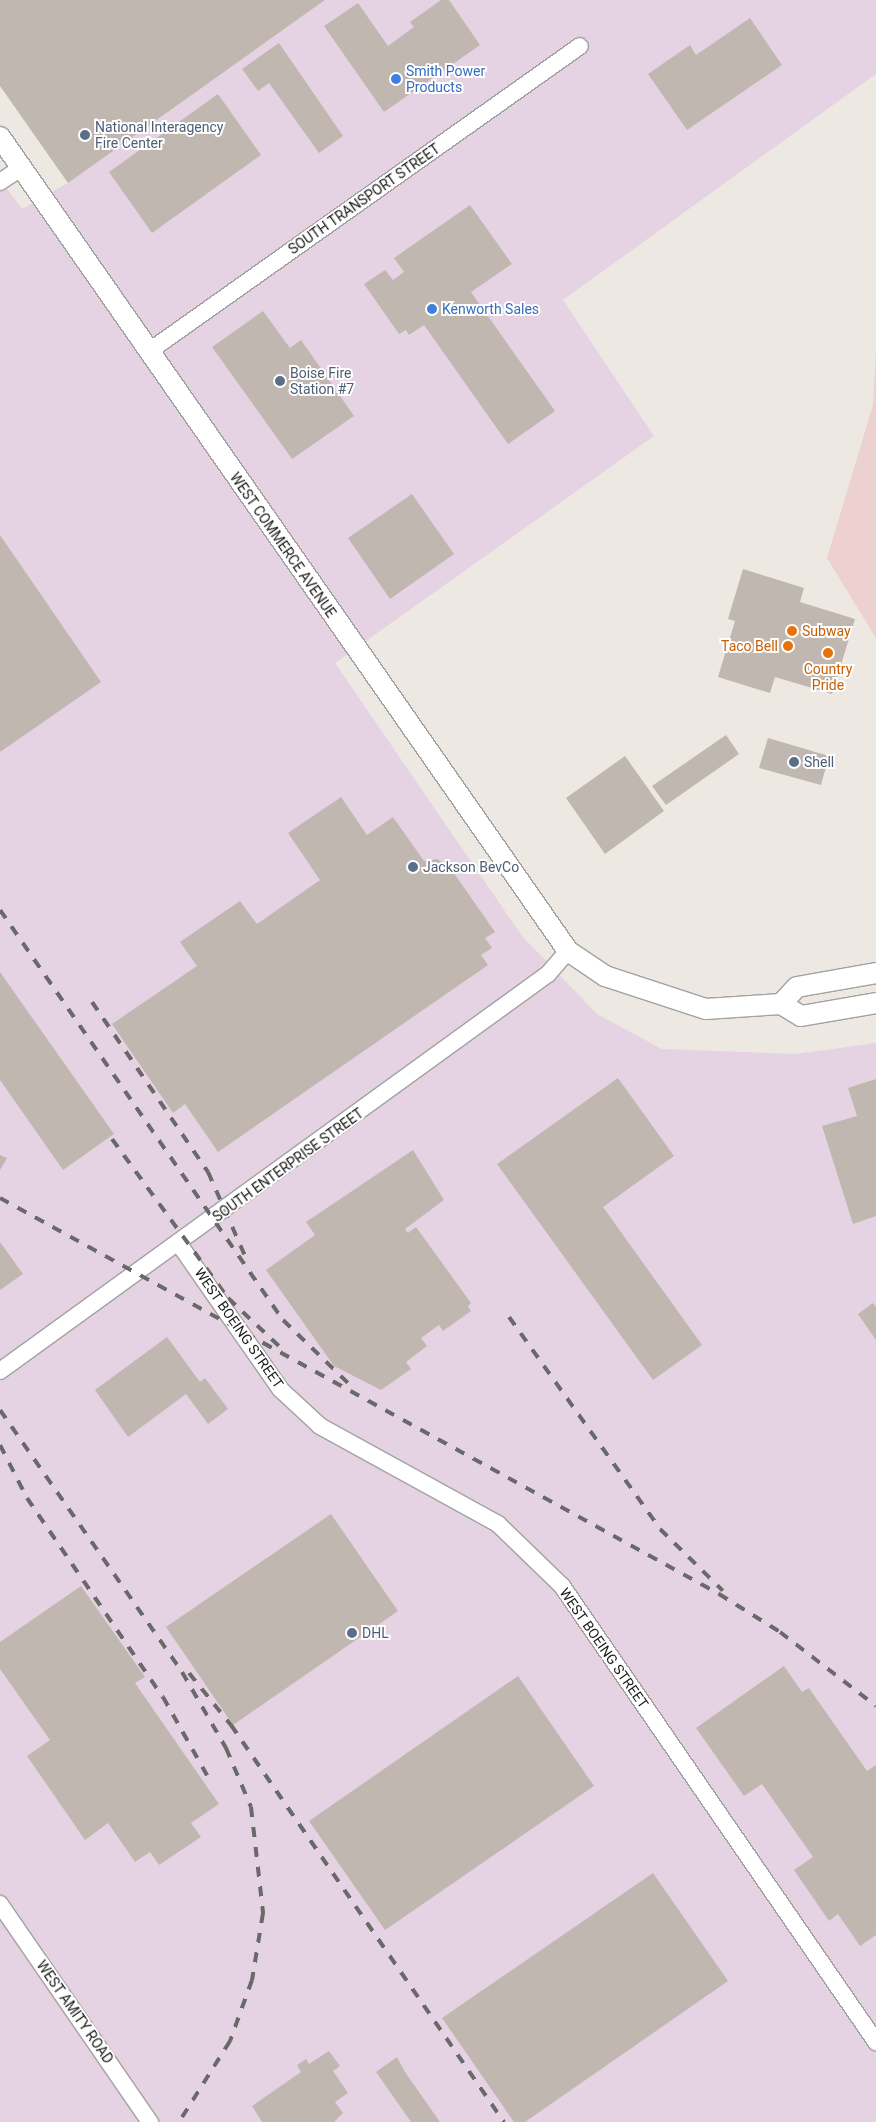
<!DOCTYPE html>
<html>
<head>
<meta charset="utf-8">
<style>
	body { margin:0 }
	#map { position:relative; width:876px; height:2122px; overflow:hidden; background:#ede8e1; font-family:Roboto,sans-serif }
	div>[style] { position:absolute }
	.commercial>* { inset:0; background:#edd0d0 }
	.industrial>* { inset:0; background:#e5d3e3 }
	.building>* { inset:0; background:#c1b7b1 }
	.roads { filter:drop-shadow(1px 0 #a2a2a2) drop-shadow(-1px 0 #a2a2a2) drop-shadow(0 1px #a2a2a2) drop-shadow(0 -1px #a2a2a2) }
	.minor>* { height:16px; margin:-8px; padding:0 8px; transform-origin:8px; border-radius:8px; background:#fff }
	.tertiary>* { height:20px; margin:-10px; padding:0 10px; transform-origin:10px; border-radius:10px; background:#fff }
	.rail>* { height:4px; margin-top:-2px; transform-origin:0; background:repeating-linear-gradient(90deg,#696969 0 10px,transparent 0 20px) }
	.dots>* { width:14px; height:14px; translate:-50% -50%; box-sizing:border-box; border:2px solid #fff; border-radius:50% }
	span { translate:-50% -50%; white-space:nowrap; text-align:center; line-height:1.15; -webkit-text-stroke:4px #fff; paint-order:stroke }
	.shop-label { font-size:14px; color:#366cbe }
	.left { translate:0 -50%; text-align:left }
	.service-label { font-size:14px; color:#4e5e75 }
	.street-label { font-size:14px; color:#1b1b1b }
	.food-label { font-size:14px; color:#c56008 }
	.right { translate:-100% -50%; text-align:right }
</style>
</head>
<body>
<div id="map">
	<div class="commercial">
		<div style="clip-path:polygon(876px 350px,876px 638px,827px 558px,873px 405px)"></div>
	</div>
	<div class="industrial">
		<div style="clip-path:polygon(325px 0,876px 0,876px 74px,563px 300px,654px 436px,335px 663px,522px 936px,597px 1014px,662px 1049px,796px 1054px,876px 1043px,876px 2122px,0 2122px,0 179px,22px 209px,68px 183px)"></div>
	</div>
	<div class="building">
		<div style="clip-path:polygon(0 0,325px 0,68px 183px,0 86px)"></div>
		<div style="clip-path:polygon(441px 0,449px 0,480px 45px,384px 112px,324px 26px,358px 3px,388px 46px,414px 27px,410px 22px)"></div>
		<div style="clip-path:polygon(750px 18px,782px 65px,687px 130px,648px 74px,690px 45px,696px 55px)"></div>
		<div style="clip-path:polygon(279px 43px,343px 136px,319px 153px,269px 83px,258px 91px,242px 69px)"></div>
		<div style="clip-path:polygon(218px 94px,261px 155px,152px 233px,109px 172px)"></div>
		<div style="clip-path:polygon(470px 205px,512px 264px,471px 292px,555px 411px,508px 444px,424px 325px,409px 335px,406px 330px,399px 334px,364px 284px,385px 270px,393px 280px,404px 272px,394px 258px)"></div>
		<div style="clip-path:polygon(263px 311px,290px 348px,301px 340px,354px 416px,292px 459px,212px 347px)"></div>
		<div style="clip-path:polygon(412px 494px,454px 554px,390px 599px,348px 538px)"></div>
		<div style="clip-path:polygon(0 535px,101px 682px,0 752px)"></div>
		<div style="clip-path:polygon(743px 569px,804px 588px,800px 602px,855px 619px,832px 694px,775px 677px,770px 693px,718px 677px,735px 621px,728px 619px)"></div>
		<div style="clip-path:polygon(726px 735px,739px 754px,666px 805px,652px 786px)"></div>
		<div style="clip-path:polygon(768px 738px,829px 756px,821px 785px,759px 768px)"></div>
		<div style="clip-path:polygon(625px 756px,664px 811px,605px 854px,566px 798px)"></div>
		<div style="clip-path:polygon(341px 797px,367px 835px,393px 817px,424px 861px,437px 859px,449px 866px,495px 932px,485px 938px,492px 948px,481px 955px,488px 965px,218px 1152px,185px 1104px,173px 1113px,112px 1024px,197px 966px,180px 942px,240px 901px,257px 924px,320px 880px,288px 833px)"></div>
		<div style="clip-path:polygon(0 972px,114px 1134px,63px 1170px,0 1080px)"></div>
		<div style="clip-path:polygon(618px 1078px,674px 1156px,603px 1207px,702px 1345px,653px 1380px,497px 1164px)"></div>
		<div style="clip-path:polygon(876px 1079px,876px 1216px,853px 1224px,822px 1126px,857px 1116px,848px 1088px)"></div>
		<div style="clip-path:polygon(413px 1150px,444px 1200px,405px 1229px,408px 1233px,416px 1227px,471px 1303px,468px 1306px,471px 1311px,443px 1331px,439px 1325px,421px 1338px,427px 1346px,406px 1362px,411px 1369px,381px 1390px,334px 1366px,266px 1270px,315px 1235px,306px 1222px)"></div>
		<div style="clip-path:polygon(0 1155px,7px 1158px,0 1170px)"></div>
		<div style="clip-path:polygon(0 1242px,23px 1274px,0 1290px)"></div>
		<div style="clip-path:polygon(873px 1303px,876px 1307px,876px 1340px,858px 1314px)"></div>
		<div style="clip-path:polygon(167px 1337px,200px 1382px,205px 1378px,228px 1409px,208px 1424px,186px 1394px,128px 1437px,95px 1390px)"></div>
		<div style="clip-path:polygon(331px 1514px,398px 1611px,233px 1725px,166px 1627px)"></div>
		<div style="clip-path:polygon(81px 1586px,145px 1677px,135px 1683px,219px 1804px,191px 1823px,201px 1837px,159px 1865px,150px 1852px,135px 1862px,108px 1823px,85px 1840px,27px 1756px,50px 1740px,0 1669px,0 1642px)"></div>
		<div style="clip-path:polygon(784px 1666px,802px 1692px,809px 1688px,867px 1771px,876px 1765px,876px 1935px,860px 1946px,838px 1914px,829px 1921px,794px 1870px,813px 1857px,762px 1784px,744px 1796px,696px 1728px)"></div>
		<div style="clip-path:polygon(518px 1676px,594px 1786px,385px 1930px,309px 1821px)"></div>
		<div style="clip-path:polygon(653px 1873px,728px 1981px,525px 2122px,514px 2122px,442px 2018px)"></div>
		<div style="clip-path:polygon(329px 2051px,340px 2066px,333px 2071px,348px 2093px,335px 2102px,343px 2113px,334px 2122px,262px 2122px,252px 2106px,301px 2072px,297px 2065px,306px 2059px,309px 2064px)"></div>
		<div style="clip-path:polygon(397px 2057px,405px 2072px,440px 2122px,411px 2122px,376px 2072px)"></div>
	</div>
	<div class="roads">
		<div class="minor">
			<div style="left:0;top:182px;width:25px;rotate:-34deg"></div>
			<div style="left:148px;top:352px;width:529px;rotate:-35.31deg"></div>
			<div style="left:179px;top:1244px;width:177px;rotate:55.1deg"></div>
			<div style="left:280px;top:1389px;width:54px;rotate:42.8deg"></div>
			<div style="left:320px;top:1426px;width:203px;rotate:28.8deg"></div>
			<div style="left:498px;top:1524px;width:89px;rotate:44.1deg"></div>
			<div style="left:562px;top:1586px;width:554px;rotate:55.45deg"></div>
			<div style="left:0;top:1371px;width:677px;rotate:-35.92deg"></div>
			<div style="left:548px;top:974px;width:30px;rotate:-49deg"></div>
			<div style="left:0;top:1904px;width:265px;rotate:55.5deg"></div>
		</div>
		<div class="tertiary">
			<div style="left:0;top:137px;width:993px;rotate:55.09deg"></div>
			<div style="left:568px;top:951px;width:45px;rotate:34deg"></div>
			<div style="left:605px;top:976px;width:106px;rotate:18.1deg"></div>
			<div style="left:706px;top:1009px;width:75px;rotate:-3.8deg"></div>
			<div style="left:781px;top:1004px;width:23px;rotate:-47deg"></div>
			<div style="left:797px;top:987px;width:80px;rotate:-10deg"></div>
			<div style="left:781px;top:1004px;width:23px;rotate:31deg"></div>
			<div style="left:801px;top:1016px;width:76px;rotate:-9.8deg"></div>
		</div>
	</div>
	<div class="rail">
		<div style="left:0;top:910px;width:498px;rotate:55.4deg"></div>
		<div style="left:283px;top:1320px;width:95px;rotate:44.1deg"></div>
		<div style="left:92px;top:1002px;width:206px;rotate:55.7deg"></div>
		<div style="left:208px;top:1172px;width:94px;rotate:66.2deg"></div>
		<div style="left:112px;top:1139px;width:197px;rotate:53.9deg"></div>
		<div style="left:228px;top:1298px;width:70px;rotate:43.3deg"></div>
		<div style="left:0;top:1198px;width:821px;rotate:28.84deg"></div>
		<div style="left:719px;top:1594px;width:72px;rotate:31.9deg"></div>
		<div style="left:780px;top:1632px;width:121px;rotate:37.6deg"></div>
		<div style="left:509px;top:1317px;width:260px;rotate:54.5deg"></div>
		<div style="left:660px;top:1529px;width:88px;rotate:44.5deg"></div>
		<div style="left:0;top:1410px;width:319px;rotate:55.2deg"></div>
		<div style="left:182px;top:1672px;width:88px;rotate:59.9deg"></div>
		<div style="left:226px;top:1748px;width:64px;rotate:67deg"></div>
		<div style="left:251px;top:1807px;width:107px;rotate:83.5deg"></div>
		<div style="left:263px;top:1913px;width:68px;rotate:99.3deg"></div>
		<div style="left:252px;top:1980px;width:65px;rotate:109.8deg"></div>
		<div style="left:230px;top:2041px;width:96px;rotate:122.2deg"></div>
		<div style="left:0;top:1445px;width:59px;rotate:63deg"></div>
		<div style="left:27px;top:1498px;width:241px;rotate:55.7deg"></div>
		<div style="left:163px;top:1697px;width:90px;rotate:60.6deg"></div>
		<div style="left:189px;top:1673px;width:67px;rotate:51.1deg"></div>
		<div style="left:231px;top:1725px;width:482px;rotate:55.5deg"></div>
	</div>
	<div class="dots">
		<div style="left:396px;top:79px;background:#3f7fe0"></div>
		<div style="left:85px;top:135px;background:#5c6f8a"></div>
		<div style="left:432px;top:309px;background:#3f7fe0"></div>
		<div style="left:280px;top:381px;background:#5c6f8a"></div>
		<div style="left:792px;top:631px;background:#e8710a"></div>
		<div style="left:788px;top:646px;background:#e8710a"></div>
		<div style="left:828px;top:653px;background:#e8710a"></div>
		<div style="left:794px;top:762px;background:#5c6f8a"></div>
		<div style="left:413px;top:867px;background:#5c6f8a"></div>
		<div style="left:352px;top:1633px;background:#5c6f8a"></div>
	</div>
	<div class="shop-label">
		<span class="left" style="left:406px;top:79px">Smith Power<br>Products</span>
		<span class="left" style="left:442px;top:309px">Kenworth Sales</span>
	</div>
	<div class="service-label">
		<span class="left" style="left:95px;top:135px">National Interagency<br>Fire Center</span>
		<span class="left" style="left:290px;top:381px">Boise Fire<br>Station #7</span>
		<span class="left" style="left:804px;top:762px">Shell</span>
		<span class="left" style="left:423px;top:867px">Jackson BevCo</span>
		<span class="left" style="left:362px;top:1633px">DHL</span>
	</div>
	<div class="street-label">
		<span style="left:364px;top:199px;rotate:-35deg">SOUTH TRANSPORT STREET</span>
		<span style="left:283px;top:545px;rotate:55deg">WEST COMMERCE AVENUE</span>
		<span style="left:288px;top:1165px;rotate:-36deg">SOUTH ENTERPRISE STREET</span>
		<span style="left:239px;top:1328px;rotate:55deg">WEST BOEING STREET</span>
		<span style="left:604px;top:1648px;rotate:55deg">WEST BOEING STREET</span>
		<span style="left:75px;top:2012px;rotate:55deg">WEST AMITY ROAD</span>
	</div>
	<div class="food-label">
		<span class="left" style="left:802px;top:631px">Subway</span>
		<span class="right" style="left:778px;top:646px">Taco Bell</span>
		<span style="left:828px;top:677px">Country<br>Pride</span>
	</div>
</div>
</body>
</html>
